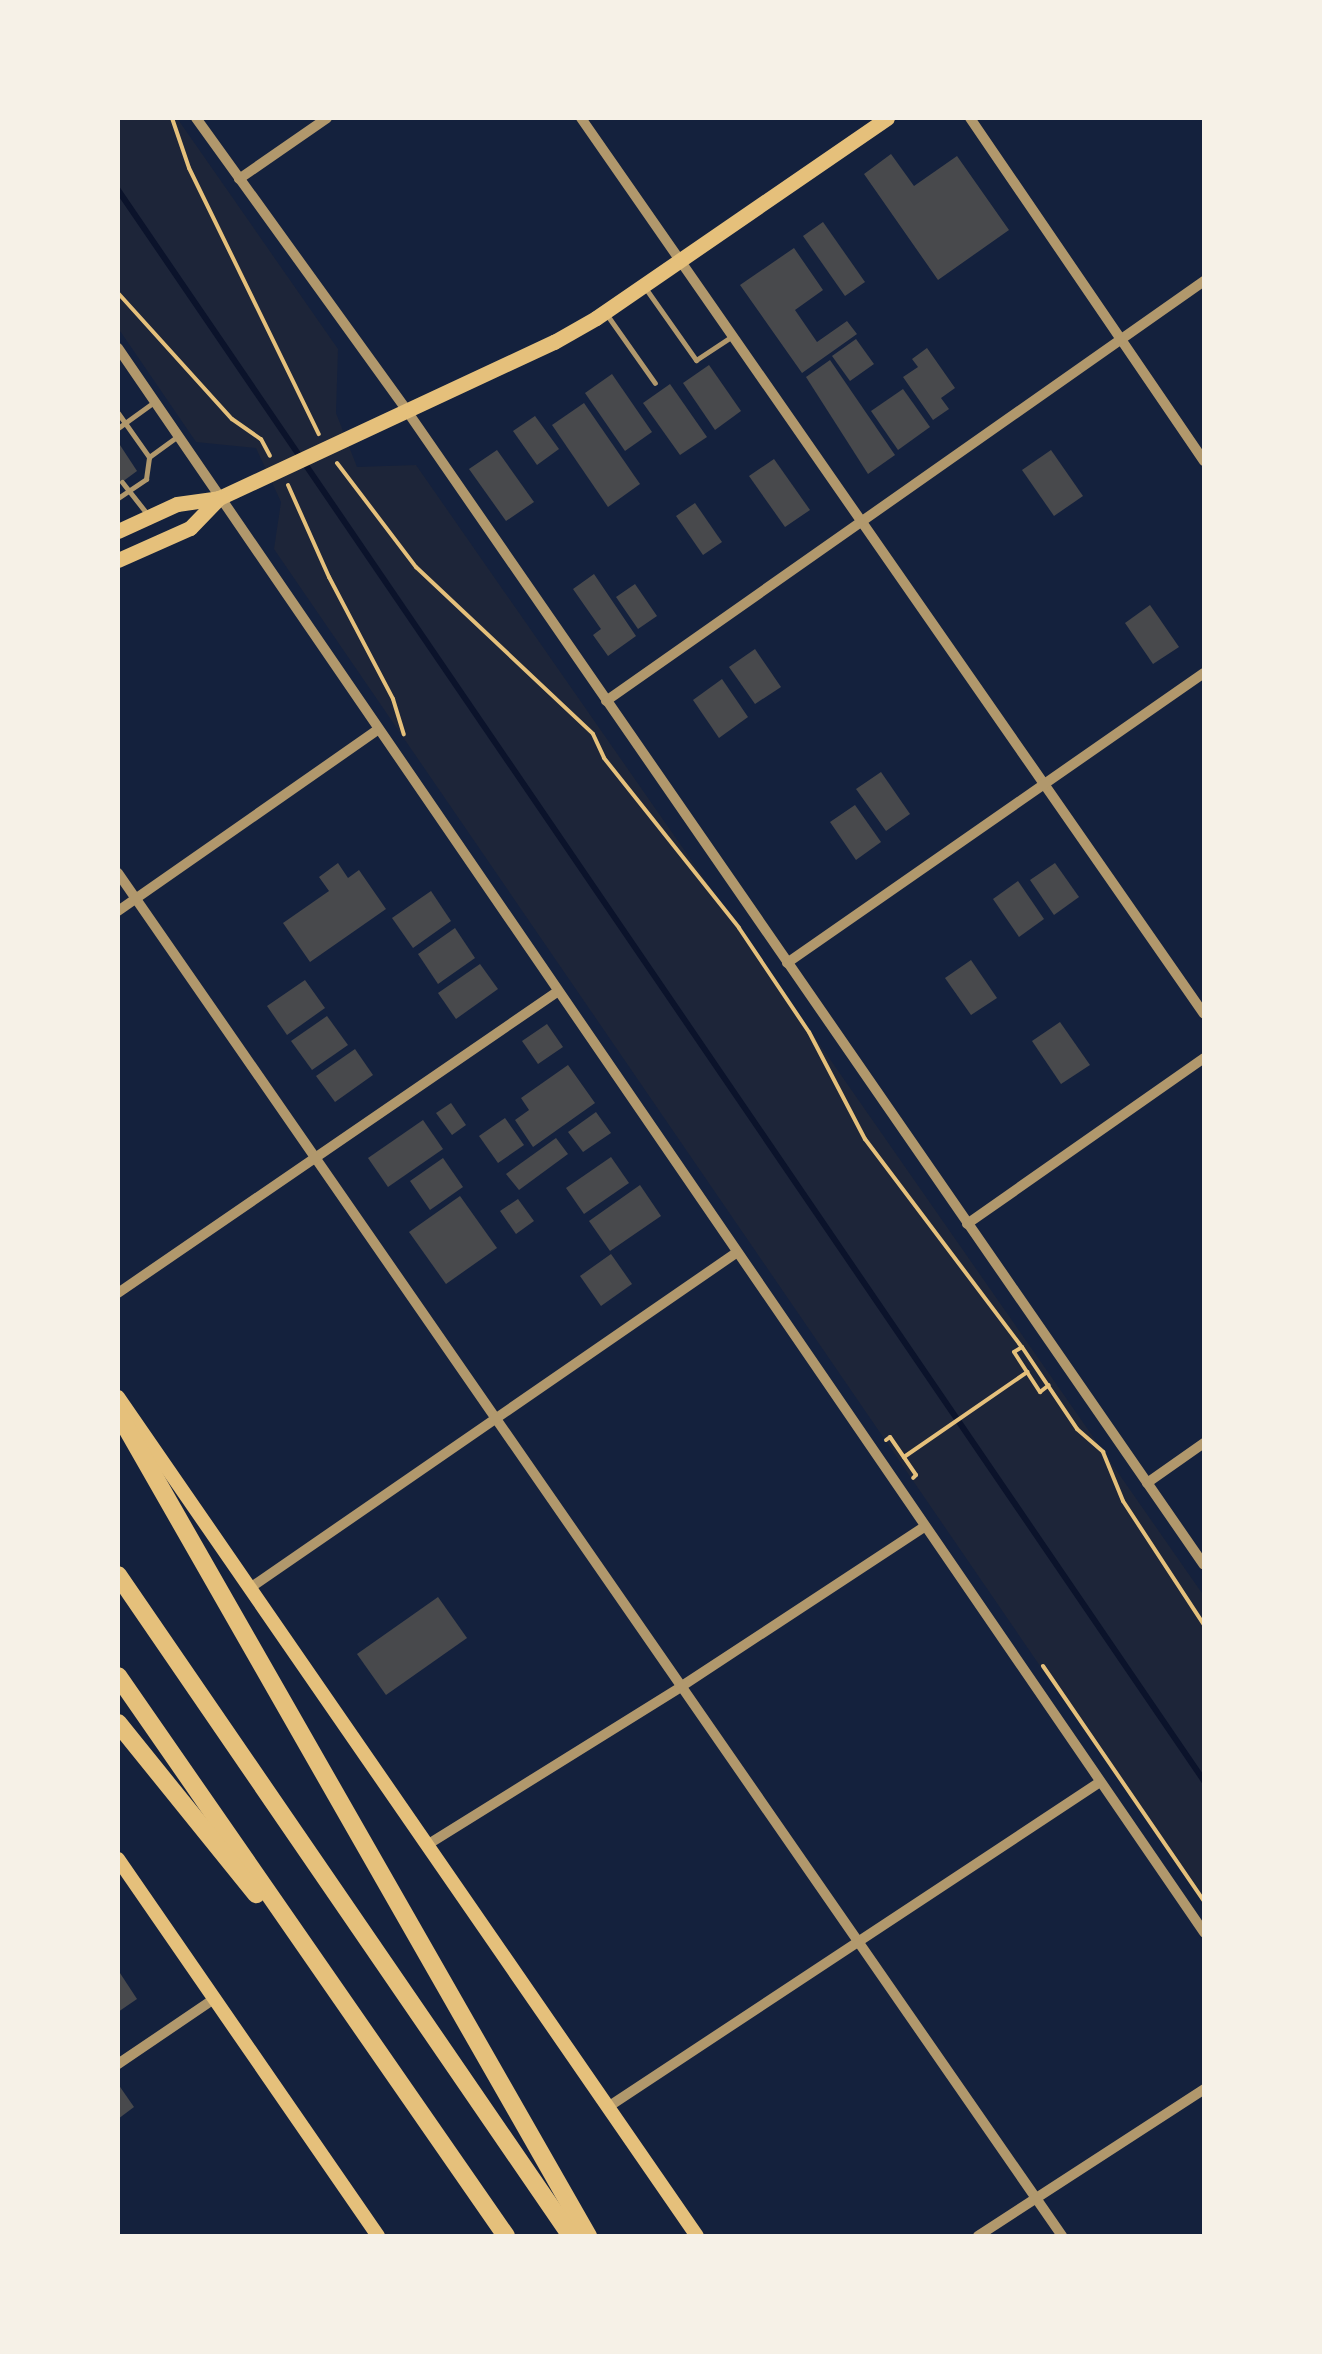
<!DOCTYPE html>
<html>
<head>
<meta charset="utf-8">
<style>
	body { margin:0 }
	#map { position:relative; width:1322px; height:2354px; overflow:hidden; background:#14213d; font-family:Signika,sans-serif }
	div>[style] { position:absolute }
	.green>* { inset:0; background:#1d2539 }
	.stream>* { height:6px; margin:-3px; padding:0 3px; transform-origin:3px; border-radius:3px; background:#0b132b }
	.building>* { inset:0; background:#48494c }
	.path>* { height:4px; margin:-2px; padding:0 2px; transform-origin:2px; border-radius:2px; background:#e5c07b }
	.service>* { height:5px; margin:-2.5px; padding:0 2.5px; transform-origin:2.5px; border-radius:2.5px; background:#b1986c }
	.minor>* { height:10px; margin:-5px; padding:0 5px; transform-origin:5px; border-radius:5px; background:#b1986c }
	.secondary>* { height:14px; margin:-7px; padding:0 7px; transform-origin:7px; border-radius:7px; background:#e5c07b }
	.primary>* { height:15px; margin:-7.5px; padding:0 7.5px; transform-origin:7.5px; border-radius:7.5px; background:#e5c07b }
	.motorway>* { height:18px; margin:-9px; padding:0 9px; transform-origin:9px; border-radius:9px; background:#e5c07b }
	span { translate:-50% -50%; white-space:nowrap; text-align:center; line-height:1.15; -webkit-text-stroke:8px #f6f1e7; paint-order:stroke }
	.frame { position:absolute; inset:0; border:120px solid #f6f1e7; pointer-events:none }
</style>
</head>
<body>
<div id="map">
	<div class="green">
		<div style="clip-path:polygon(118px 118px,177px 118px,338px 349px,336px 413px,357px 467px,416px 465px,1204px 1596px,1204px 1905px,274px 549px,281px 502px,256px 448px,196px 442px,118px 328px)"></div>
	</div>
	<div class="stream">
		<div style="left:118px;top:190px;width:1926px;rotate:55.68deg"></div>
	</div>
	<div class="building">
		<div style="clip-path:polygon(891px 154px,914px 186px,957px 156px,1009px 230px,938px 280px,864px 174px)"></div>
		<div style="clip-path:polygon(823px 222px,865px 282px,845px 296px,803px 236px)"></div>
		<div style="clip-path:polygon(794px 248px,823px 290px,795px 310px,817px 342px,847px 321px,857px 334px,802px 373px,740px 285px)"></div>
		<div style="clip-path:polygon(856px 339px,874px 364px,850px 381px,832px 356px)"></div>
		<div style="clip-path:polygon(927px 348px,955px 388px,941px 398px,949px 409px,933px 420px,903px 377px,918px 367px,912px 359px)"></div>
		<div style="clip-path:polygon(830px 360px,895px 455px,868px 474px,806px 377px)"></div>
		<div style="clip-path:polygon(709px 365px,741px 411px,715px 430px,683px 383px)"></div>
		<div style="clip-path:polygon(612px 374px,652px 432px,625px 451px,585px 393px)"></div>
		<div style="clip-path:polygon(670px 384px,707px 437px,680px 455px,643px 403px)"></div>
		<div style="clip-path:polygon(903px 389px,930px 427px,898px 450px,871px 411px)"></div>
		<div style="clip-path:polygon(584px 403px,640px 484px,608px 507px,552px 425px)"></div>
		<div style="clip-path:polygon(535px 416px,559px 449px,537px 465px,513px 431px)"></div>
		<div style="clip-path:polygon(118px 442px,137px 471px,118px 485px)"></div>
		<div style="clip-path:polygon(497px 450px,534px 502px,506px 521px,469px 469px)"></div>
		<div style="clip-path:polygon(1051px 450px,1083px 496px,1054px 516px,1022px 470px)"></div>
		<div style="clip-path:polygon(774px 459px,810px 510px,785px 527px,749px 476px)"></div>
		<div style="clip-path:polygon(695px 503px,722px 542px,703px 555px,676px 516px)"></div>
		<div style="clip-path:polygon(594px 574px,636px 636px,608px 656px,593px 635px,601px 629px,573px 589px)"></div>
		<div style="clip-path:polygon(635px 584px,657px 616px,638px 629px,616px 597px)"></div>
		<div style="clip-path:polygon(1150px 605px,1179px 647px,1153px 664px,1125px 623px)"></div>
		<div style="clip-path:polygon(755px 649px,781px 687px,755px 704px,729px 667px)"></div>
		<div style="clip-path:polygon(722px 679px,748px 717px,719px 738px,693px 700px)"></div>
		<div style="clip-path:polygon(881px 772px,910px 814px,886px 831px,856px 789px)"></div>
		<div style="clip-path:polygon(855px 805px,881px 842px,856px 860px,830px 822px)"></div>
		<div style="clip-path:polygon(338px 863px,348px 878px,359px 870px,386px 909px,310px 962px,283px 923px,329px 891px,319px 877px)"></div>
		<div style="clip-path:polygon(1055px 863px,1079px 897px,1054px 915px,1030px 880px)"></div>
		<div style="clip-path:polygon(1018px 881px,1044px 919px,1019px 937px,993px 899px)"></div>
		<div style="clip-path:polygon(431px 891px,451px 921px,413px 948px,392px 918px)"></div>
		<div style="clip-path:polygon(455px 928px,475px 958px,438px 984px,418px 954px)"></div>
		<div style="clip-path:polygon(971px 960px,997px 998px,971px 1015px,945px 978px)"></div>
		<div style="clip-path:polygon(480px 964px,498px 989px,456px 1019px,438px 993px)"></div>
		<div style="clip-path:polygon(305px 980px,325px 1008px,287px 1035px,267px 1006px)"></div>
		<div style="clip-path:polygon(327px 1016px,348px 1045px,312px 1070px,291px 1041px)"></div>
		<div style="clip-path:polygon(1060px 1022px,1090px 1065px,1061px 1084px,1032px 1041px)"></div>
		<div style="clip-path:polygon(547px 1024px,563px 1047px,538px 1064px,522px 1041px)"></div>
		<div style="clip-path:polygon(355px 1049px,373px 1075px,335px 1102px,316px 1076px)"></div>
		<div style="clip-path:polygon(568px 1065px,595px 1103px,533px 1147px,515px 1120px,529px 1110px,521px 1098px)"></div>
		<div style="clip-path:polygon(451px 1103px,466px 1125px,452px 1135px,436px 1113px)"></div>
		<div style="clip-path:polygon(596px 1112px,611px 1133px,583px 1152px,568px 1132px)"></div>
		<div style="clip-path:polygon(505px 1118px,524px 1145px,498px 1163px,479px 1136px)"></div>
		<div style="clip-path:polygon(423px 1120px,443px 1149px,388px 1187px,368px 1158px)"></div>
		<div style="clip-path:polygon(556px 1138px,568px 1154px,519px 1190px,506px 1174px)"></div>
		<div style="clip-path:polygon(611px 1157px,629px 1183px,584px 1214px,566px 1188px)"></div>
		<div style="clip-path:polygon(443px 1158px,463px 1187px,430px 1210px,410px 1181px)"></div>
		<div style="clip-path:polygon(640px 1185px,661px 1216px,610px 1251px,589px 1221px)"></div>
		<div style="clip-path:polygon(460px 1196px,497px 1248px,446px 1284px,409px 1232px)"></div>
		<div style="clip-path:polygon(518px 1199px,534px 1221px,516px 1234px,500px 1211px)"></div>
		<div style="clip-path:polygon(611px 1254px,632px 1284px,601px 1306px,580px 1276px)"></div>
		<div style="clip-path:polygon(438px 1597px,467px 1638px,386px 1695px,357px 1654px)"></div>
		<div style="clip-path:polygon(118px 1970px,137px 1999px,118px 2012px)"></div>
		<div style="clip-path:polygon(118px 2084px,134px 2107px,118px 2119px)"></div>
	</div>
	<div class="path">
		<div style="left:172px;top:118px;width:53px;rotate:71.2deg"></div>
		<div style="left:189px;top:168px;width:296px;rotate:64deg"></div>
		<div style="left:118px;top:293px;width:170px;rotate:47.9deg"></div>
		<div style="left:232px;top:419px;width:35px;rotate:35deg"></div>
		<div style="left:261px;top:439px;width:19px;rotate:62deg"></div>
		<div style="left:337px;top:463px;width:131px;rotate:52.8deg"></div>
		<div style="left:416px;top:567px;width:243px;rotate:43.3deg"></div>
		<div style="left:593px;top:734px;width:26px;rotate:65deg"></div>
		<div style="left:604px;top:758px;width:217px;rotate:51.5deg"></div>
		<div style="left:739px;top:928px;width:125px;rotate:56.1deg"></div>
		<div style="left:809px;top:1032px;width:121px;rotate:62.4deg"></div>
		<div style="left:865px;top:1139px;width:261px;rotate:53deg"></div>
		<div style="left:1022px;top:1347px;width:99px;rotate:56.1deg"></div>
		<div style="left:1077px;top:1429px;width:35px;rotate:41deg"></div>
		<div style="left:1103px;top:1452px;width:53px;rotate:67.8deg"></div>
		<div style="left:1123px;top:1501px;width:148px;rotate:56.8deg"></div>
		<div style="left:288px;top:485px;width:101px;rotate:66deg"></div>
		<div style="left:329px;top:577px;width:138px;rotate:62.3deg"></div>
		<div style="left:393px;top:699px;width:37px;rotate:73deg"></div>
		<div style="left:1022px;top:1347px;width:9px;rotate:148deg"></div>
		<div style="left:1014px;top:1352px;width:48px;rotate:57deg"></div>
		<div style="left:1040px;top:1392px;width:11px;rotate:-38deg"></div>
		<div style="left:886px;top:1440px;width:5px;rotate:-37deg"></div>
		<div style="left:890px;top:1437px;width:46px;rotate:55.6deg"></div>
		<div style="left:916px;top:1475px;width:4px;rotate:135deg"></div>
		<div style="left:904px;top:1457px;width:150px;rotate:-34.6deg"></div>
		<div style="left:1043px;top:1666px;width:285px;rotate:55.6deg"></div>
	</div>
	<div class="service">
		<div style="left:646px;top:289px;width:87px;rotate:54.8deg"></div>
		<div style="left:696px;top:360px;width:42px;rotate:-33.3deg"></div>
		<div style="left:607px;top:315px;width:83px;rotate:54.8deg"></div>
		<div style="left:118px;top:413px;width:54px;rotate:54.8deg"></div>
		<div style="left:118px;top:428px;width:44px;rotate:-35.8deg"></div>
		<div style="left:122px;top:482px;width:42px;rotate:51.8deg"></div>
		<div style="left:118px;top:498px;width:34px;rotate:-34deg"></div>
		<div style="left:146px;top:479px;width:22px;rotate:-82deg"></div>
		<div style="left:149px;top:457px;width:34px;rotate:-36deg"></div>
	</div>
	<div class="minor">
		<div style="left:196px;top:118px;width:361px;rotate:54.2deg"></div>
		<div style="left:407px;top:411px;width:1402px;rotate:55.37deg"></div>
		<div style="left:581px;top:118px;width:1091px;rotate:55.19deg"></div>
		<div style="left:970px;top:118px;width:415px;rotate:55.7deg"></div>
		<div style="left:239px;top:179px;width:107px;rotate:-34.7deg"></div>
		<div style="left:118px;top:348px;width:1921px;rotate:55.57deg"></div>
		<div style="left:606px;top:701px;width:731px;rotate:-35.08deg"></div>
		<div style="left:118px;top:873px;width:1658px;rotate:55.29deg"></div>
		<div style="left:118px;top:911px;width:316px;rotate:-34.9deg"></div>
		<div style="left:787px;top:963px;width:508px;rotate:-34.82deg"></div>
		<div style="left:967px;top:1224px;width:289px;rotate:-35deg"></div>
		<div style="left:118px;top:1293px;width:532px;rotate:-34.44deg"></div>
		<div style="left:1147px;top:1483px;width:70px;rotate:-35.1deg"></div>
		<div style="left:250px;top:1588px;width:590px;rotate:-34.58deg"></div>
		<div style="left:427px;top:1845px;width:301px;rotate:-31.9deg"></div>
		<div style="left:682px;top:1686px;width:290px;rotate:-33.3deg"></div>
		<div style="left:118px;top:2064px;width:116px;rotate:-34.1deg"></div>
		<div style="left:608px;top:2107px;width:590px;rotate:-33.45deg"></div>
		<div style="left:978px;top:2236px;width:270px;rotate:-33deg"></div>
	</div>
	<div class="secondary">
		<div style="left:118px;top:1397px;width:1019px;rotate:55.39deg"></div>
		<div style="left:118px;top:1859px;width:458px;rotate:55.4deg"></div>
	</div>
	<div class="primary">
		<div style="left:118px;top:531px;width:65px;rotate:-24.6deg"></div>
		<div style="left:177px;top:504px;width:42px;rotate:-8.1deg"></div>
		<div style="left:219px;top:498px;width:370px;rotate:-25deg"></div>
		<div style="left:554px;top:342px;width:48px;rotate:-29.7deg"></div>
		<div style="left:596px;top:318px;width:353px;rotate:-34.5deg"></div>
		<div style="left:118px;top:560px;width:79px;rotate:-24deg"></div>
		<div style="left:190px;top:528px;width:42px;rotate:-46deg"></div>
	</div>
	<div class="motorway">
		<div style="left:118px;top:1413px;width:948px;rotate:60.27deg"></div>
		<div style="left:118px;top:1575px;width:801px;rotate:55.58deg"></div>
		<div style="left:118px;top:1676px;width:681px;rotate:55.28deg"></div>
		<div style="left:118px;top:1723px;width:220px;rotate:51.1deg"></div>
	</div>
	<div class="frame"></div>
</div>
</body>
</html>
